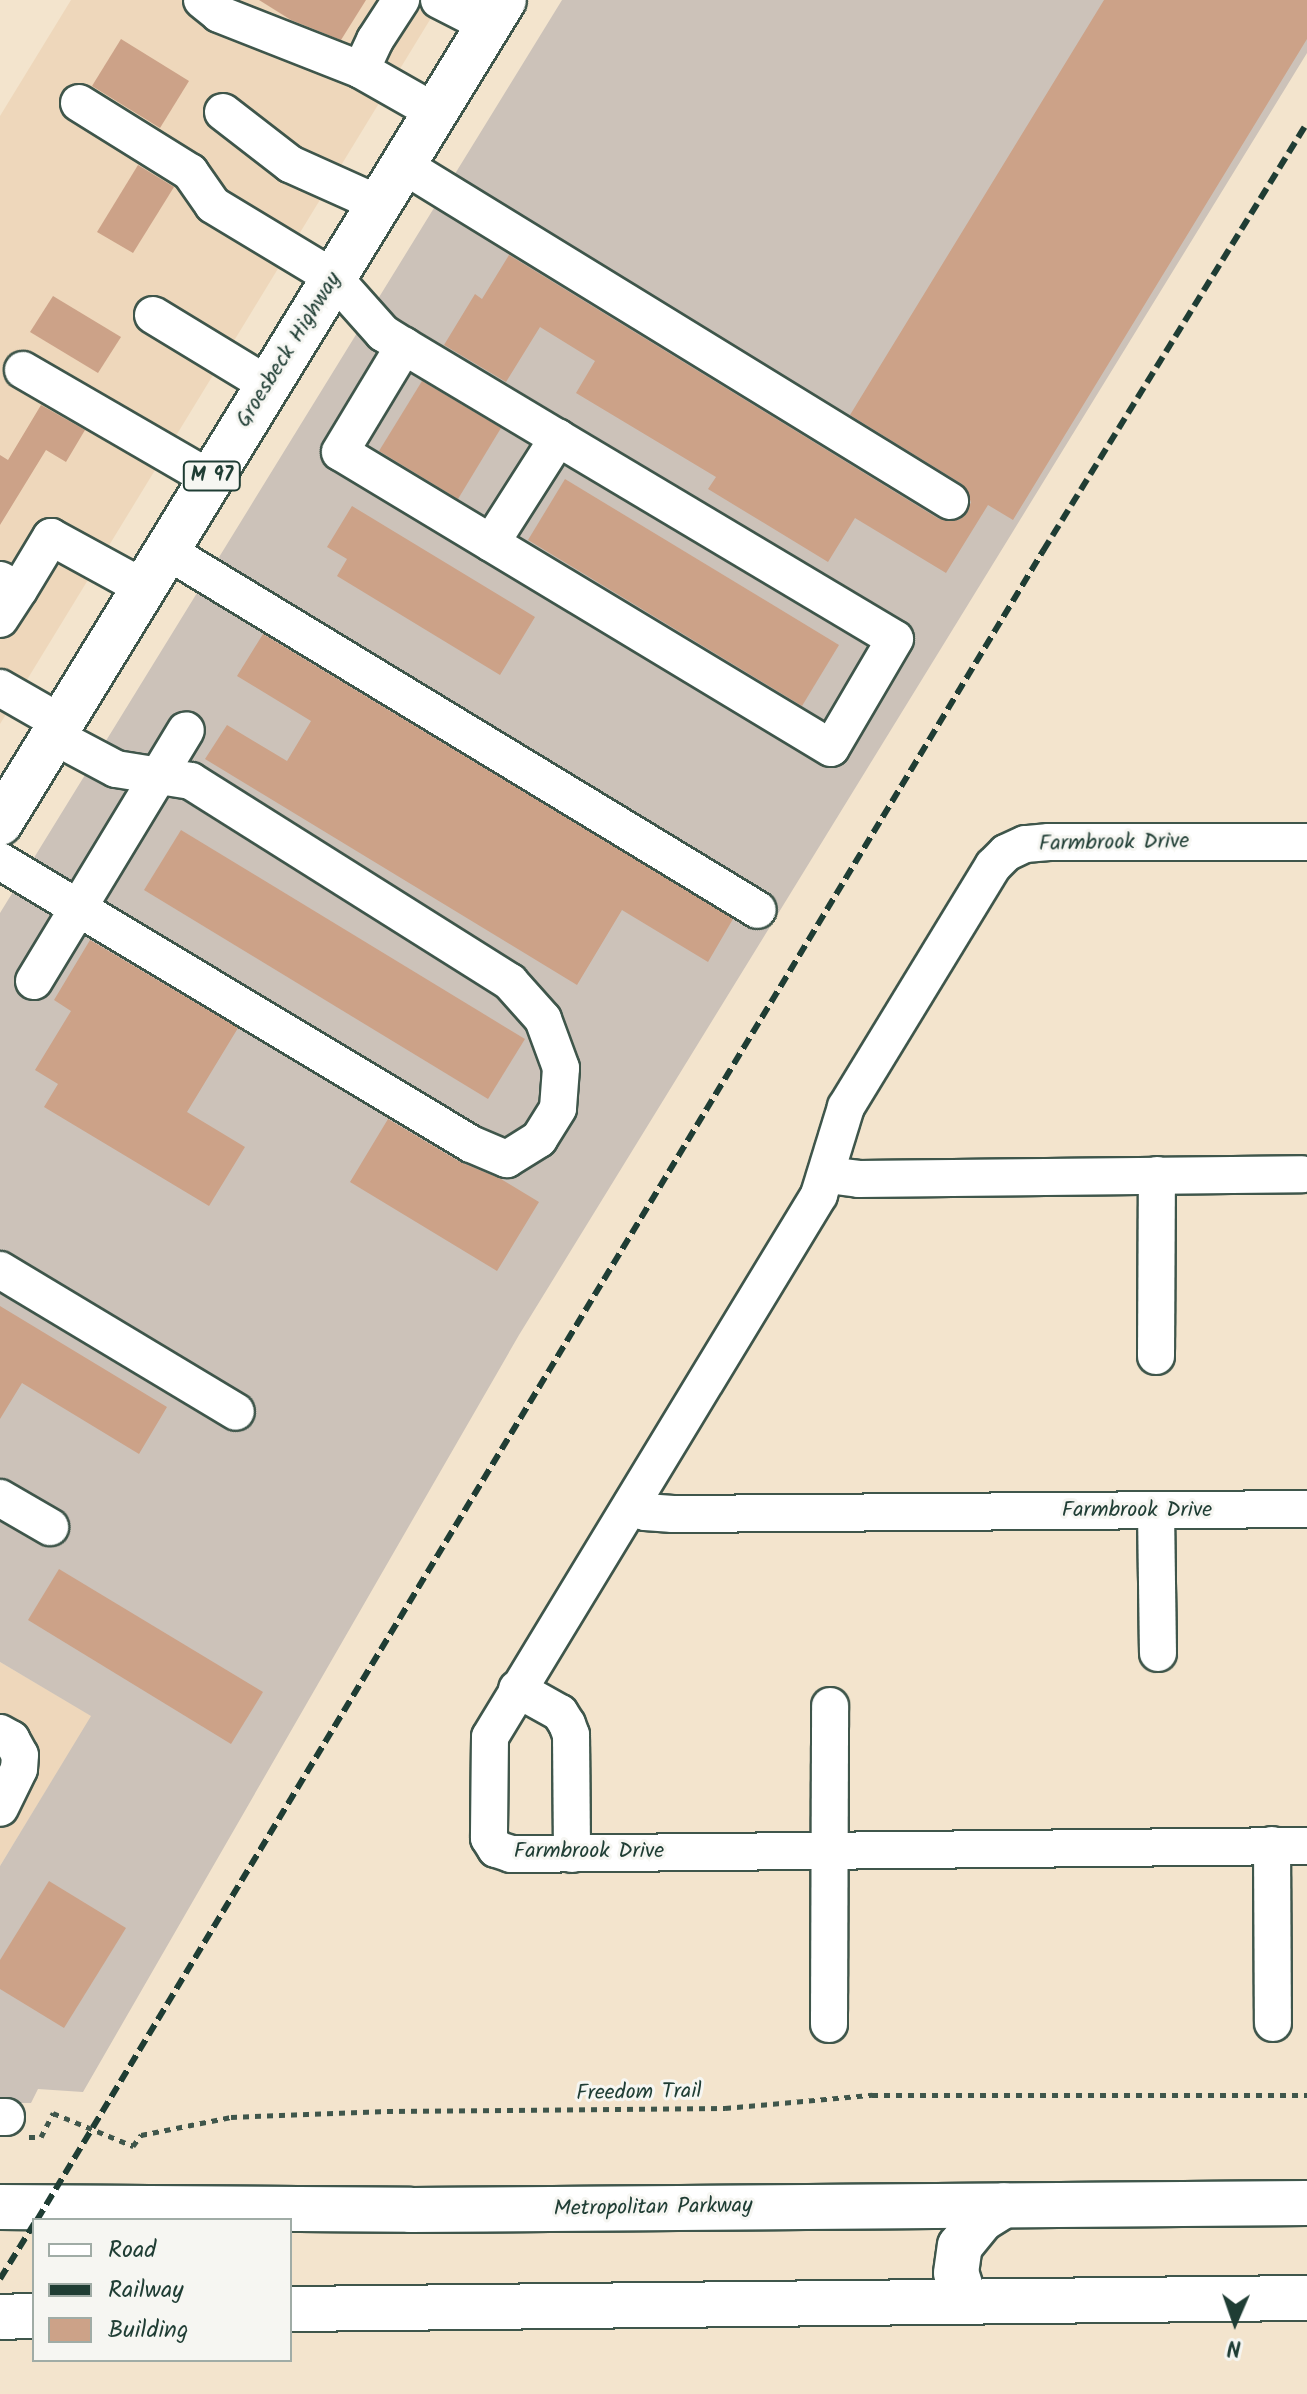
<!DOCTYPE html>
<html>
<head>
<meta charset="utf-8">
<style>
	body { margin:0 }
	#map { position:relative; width:1307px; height:2394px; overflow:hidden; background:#f3e4cd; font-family:Kalam,sans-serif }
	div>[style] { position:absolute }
	.built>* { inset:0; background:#eed7bb }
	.industrial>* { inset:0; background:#ccc2b9 }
	.building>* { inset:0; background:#cca288 }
	.path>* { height:5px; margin-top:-2.5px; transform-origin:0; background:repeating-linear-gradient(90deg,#3f564b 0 6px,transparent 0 12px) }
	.roads { filter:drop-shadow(2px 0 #3f564b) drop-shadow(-2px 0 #3f564b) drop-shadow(0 2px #3f564b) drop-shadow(0 -2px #3f564b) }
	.minor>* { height:36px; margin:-18px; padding:0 18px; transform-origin:18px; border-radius:18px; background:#fff }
	.major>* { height:44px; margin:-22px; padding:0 22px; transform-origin:22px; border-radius:22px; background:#fff }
	.rail>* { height:6px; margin-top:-3px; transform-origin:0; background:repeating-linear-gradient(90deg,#1f3d34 0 12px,transparent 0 18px) }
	span { translate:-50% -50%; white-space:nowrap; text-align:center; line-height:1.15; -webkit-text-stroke:6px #f6f6f2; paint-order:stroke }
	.shield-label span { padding:2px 6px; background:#f6f6f2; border:2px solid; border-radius:6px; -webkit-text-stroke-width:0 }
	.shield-label { font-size:20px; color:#1f3d34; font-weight:700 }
	.street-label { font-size:22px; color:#1f3d34 }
	.legend { position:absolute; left:32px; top:2218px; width:260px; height:144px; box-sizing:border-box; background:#f6f6f2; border:2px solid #a0aca6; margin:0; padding:10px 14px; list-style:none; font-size:24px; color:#1f3d34 }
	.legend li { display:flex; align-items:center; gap:16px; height:40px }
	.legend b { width:40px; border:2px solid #a0aca6 }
	.north { position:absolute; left:1195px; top:2282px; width:80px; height:80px; -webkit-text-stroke:6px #f6f6f2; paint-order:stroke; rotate:182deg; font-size:22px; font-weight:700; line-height:32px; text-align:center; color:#1f3d34 }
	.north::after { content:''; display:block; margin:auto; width:28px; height:36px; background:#1f3d34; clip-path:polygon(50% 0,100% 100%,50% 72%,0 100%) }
</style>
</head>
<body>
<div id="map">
	<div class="built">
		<div style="clip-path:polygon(71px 0,442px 0,0 724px,0 116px)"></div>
		<div style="clip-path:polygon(0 1662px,92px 1716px,0 1866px)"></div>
	</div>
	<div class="industrial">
		<div style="clip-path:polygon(562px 0,1307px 0,1307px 53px,519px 1335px,83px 2092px,38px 2089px,31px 2103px,0 2103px,0 1866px,91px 1716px,0 1662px,0 913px)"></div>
	</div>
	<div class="building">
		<div style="clip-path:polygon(259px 0,366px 0,341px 40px,291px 20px)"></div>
		<div style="clip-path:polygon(1104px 0,1307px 0,1307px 39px,1013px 520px,988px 505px,946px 573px,855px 518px,828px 562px,708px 489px,716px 477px,576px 393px,595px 361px,540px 327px,506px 382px,444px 345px,475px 294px,482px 299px,509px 255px,939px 519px,959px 520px,967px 513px,971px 502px,962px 484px,850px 415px)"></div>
		<div style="clip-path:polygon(121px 39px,189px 81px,160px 128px,92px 86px)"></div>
		<div style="clip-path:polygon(138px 165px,174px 187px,133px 253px,97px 232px)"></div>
		<div style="clip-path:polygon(53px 296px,121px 337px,98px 373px,30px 332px)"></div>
		<div style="clip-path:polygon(422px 381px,501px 428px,458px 499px,379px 451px)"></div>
		<div style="clip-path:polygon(41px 405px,85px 430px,66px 462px,46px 450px,0 525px,0 455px,8px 460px)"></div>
		<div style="clip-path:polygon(565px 479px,839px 645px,802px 706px,528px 540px)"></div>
		<div style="clip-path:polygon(352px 506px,535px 617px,500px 675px,337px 576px,347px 559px,327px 547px)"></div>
		<div style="clip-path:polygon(263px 634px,733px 919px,708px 962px,622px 910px,577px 985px,205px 759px,227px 725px,287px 761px,311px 721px,237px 676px)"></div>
		<div style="clip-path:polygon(181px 830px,525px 1039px,488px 1099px,144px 890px)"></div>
		<div style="clip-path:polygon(90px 940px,238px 1028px,187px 1112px,245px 1147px,209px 1206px,44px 1107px,58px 1084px,35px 1070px,71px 1011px,54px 1000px)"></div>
		<div style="clip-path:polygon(388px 1119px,460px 1162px,501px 1179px,539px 1202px,497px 1271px,350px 1182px)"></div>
		<div style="clip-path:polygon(0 1306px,167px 1407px,139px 1454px,22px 1383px,0 1419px)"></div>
		<div style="clip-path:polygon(59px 1569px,263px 1692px,231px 1744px,28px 1620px)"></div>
		<div style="clip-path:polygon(49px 1881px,126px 1928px,64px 2028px,0 1989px,0 1960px)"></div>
	</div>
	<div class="path">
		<div style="left:29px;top:2137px;width:12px"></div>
		<div style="left:41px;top:2137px;width:27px;rotate:-63deg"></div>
		<div style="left:53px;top:2113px;width:87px;rotate:22.4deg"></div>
		<div style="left:133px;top:2146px;width:14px;rotate:-54deg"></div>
		<div style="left:141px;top:2135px;width:92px;rotate:-11.3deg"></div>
		<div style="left:231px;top:2117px;width:156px;rotate:-2.2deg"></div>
		<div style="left:387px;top:2111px;width:338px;rotate:-0.5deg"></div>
		<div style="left:725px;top:2108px;width:148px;rotate:-5.1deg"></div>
		<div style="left:872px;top:2095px;width:435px"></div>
	</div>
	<div class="roads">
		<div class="minor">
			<div style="left:202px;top:0;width:22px;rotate:39deg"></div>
			<div style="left:219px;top:14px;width:153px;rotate:21.5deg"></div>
			<div style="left:361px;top:70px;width:85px;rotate:29.6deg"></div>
			<div style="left:439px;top:0;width:55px;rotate:27deg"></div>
			<div style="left:361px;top:70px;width:33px;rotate:-65deg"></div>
			<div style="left:375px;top:40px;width:48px;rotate:-57deg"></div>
			<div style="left:79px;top:103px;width:131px;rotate:31.9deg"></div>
			<div style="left:190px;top:172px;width:40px;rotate:55.1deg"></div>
			<div style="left:213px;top:205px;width:141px;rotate:31.1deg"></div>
			<div style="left:334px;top:278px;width:74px;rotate:48.3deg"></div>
			<div style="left:383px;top:333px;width:25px;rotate:32deg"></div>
			<div style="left:404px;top:346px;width:179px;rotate:30.9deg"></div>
			<div style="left:558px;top:438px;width:392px;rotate:30.8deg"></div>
			<div style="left:895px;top:639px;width:126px;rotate:120.4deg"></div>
			<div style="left:831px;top:748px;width:573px;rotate:-148.92deg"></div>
			<div style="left:340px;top:452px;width:124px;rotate:-58.9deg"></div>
			<div style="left:223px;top:112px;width:85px;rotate:37.8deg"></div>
			<div style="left:290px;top:164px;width:98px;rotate:24.2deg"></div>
			<div style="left:403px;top:165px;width:642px;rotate:31.56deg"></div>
			<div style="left:153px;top:315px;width:135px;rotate:31.3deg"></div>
			<div style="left:23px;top:370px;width:217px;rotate:30.1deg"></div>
			<div style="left:491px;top:543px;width:125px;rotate:-57.5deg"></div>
			<div style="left:167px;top:551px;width:691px;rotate:31.28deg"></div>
			<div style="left:0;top:580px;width:21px;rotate:28deg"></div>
			<div style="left:19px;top:590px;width:62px;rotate:-58.9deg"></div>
			<div style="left:51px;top:537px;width:106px;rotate:28.7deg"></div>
			<div style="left:0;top:619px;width:35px;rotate:-57deg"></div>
			<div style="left:0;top:688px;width:70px;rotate:29.8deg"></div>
			<div style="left:1307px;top:842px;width:258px;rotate:180deg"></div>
			<div style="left:1049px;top:842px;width:24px;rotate:175deg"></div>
			<div style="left:1025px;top:844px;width:21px;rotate:155deg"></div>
			<div style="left:1006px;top:853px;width:18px;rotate:135deg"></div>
			<div style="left:993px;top:866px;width:282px;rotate:121.4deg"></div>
			<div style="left:846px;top:1107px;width:92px;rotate:107.1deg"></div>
			<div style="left:819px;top:1195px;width:634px;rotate:121.26deg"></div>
			<div style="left:490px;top:1737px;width:101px;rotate:90.6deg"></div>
			<div style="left:489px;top:1838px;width:13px;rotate:58deg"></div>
			<div style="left:496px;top:1849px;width:16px;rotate:18deg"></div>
			<div style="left:511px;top:1854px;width:796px;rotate:-0.58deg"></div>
			<div style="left:0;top:861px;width:549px;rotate:31deg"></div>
			<div style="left:471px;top:1144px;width:39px;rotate:23deg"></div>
			<div style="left:507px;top:1159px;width:38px;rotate:-32deg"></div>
			<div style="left:539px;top:1139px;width:36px;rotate:-58deg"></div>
			<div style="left:558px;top:1108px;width:40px;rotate:-85.7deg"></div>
			<div style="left:561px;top:1068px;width:52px;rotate:-110.2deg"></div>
			<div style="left:543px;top:1019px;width:50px;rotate:-131.7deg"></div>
			<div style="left:510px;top:982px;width:377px;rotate:-147.8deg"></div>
			<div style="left:191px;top:781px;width:76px;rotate:-170.9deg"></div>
			<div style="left:116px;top:769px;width:70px;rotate:-152deg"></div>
			<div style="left:34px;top:981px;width:293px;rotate:-58.8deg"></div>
			<div style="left:828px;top:1175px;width:31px;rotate:7deg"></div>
			<div style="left:859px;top:1179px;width:443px;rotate:-0.6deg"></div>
			<div style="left:0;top:1270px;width:275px;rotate:31deg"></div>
			<div style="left:1156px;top:1356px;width:181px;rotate:-89.7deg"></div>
			<div style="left:0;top:1498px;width:58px;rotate:30.1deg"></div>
			<div style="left:632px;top:1504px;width:15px;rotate:32deg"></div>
			<div style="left:645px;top:1512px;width:28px;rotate:4deg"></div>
			<div style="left:673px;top:1514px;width:634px;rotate:-0.45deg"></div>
			<div style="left:1156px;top:1511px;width:142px;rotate:89.2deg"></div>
			<div style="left:517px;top:1689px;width:49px;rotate:29.2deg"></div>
			<div style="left:560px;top:1713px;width:13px;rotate:58deg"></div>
			<div style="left:567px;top:1724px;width:12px;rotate:70deg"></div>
			<div style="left:571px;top:1735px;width:119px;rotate:89.5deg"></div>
			<div style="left:0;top:1733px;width:13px;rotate:29deg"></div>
			<div style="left:11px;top:1739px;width:18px;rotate:61deg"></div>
			<div style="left:20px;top:1755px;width:14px;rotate:94deg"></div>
			<div style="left:19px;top:1769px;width:43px;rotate:116deg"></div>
			<div style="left:1272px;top:1845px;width:178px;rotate:89.7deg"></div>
			<div style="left:829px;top:2024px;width:318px;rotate:-89.8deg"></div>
			<div style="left:0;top:2117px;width:6px"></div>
		</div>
		<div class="major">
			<div style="left:0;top:823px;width:965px;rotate:-58.52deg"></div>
			<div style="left:0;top:2207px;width:411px;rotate:0.4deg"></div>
			<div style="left:411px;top:2210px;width:896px;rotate:-0.45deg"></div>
			<div style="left:965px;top:2300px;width:28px;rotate:-108deg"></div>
			<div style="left:956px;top:2273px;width:27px;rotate:-82deg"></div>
			<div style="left:960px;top:2246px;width:35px;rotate:-51deg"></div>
			<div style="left:982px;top:2219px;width:26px;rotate:-32deg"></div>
			<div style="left:290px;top:2309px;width:1017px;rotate:-0.62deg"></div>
			<div style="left:0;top:2317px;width:34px;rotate:-2deg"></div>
		</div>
	</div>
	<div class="rail">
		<div style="left:37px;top:2220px;width:1949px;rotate:-58.92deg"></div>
		<div style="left:1043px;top:551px;width:503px;rotate:-58.33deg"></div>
		<div style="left:0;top:2279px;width:65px;rotate:-58.3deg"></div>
	</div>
	<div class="shield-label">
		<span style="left:212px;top:476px">M 97</span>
	</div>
	<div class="street-label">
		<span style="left:289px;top:350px;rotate:-58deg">Groesbeck Highway</span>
		<span style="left:1114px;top:843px;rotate:-1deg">Farmbrook Drive</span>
		<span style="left:1137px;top:1511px">Farmbrook Drive</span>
		<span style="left:589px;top:1852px">Farmbrook Drive</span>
		<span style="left:639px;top:2093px;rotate:-1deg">Freedom Trail</span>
		<span style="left:653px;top:2208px;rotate:-1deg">Metropolitan Parkway</span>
	</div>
	<ul class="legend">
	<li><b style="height:10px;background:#fff"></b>Road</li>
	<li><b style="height:10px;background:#1f3d34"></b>Railway</li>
	<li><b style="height:22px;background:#cca288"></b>Building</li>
	</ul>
	<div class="north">N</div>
</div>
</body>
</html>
